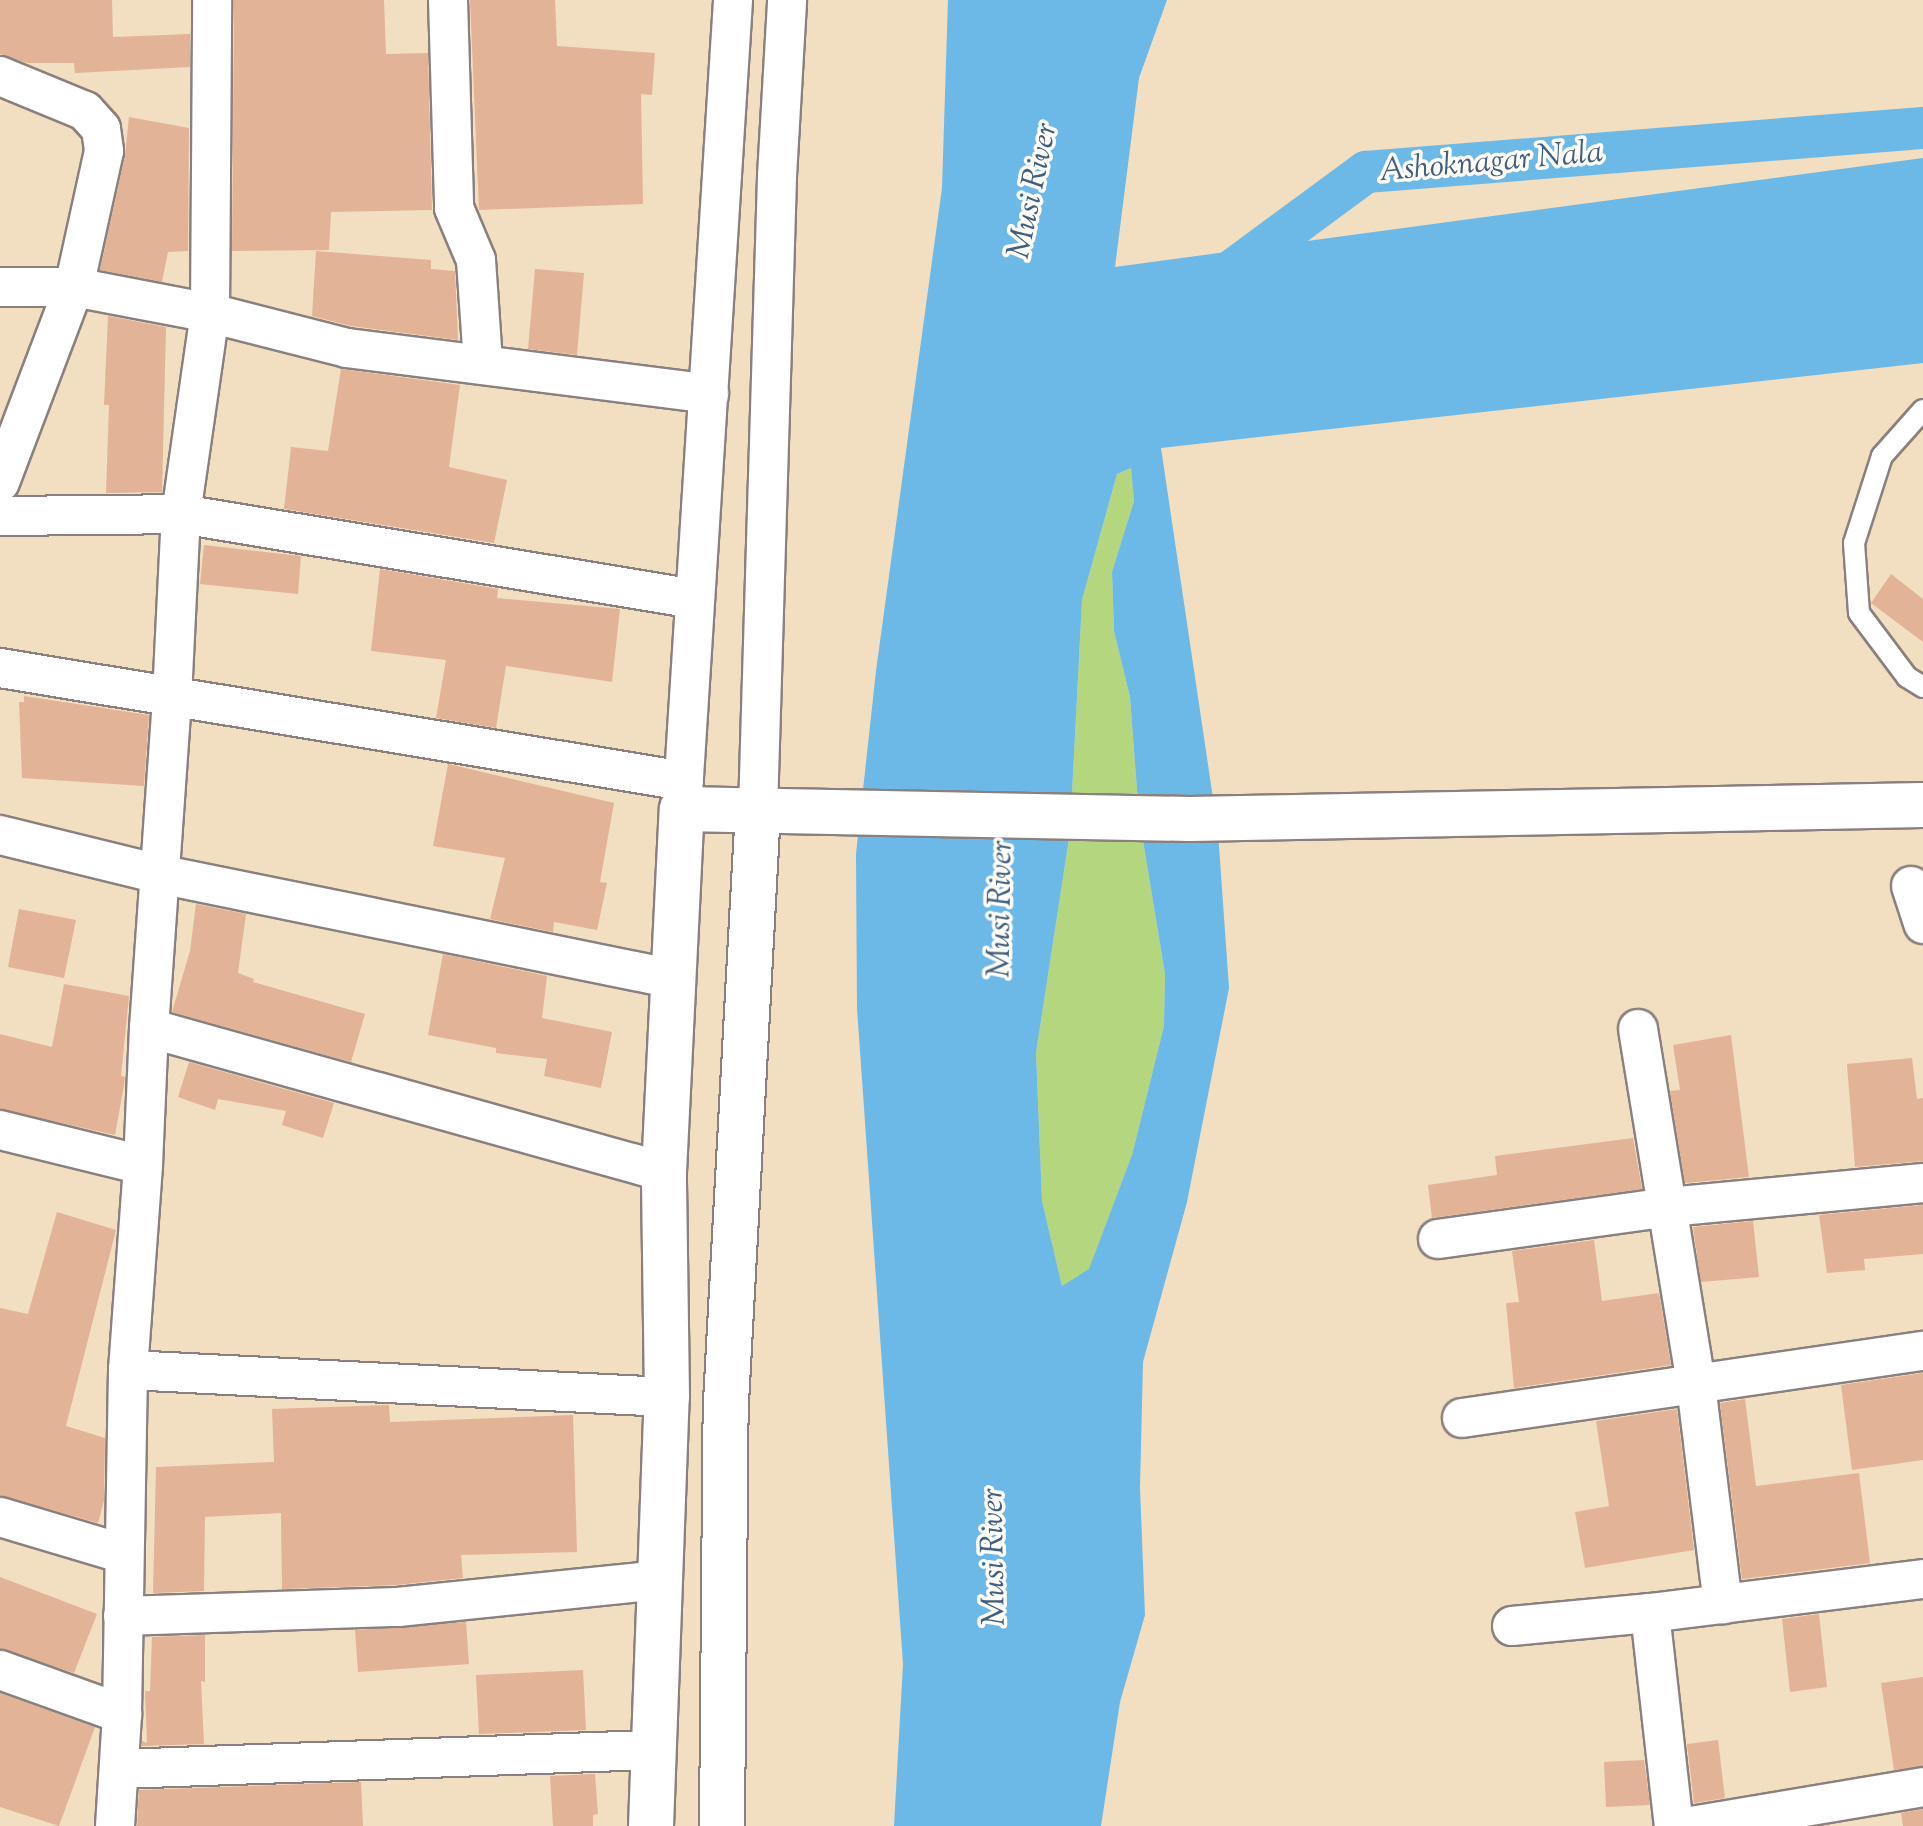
<!DOCTYPE html>
<html>
<head>
<meta charset="utf-8">
<style>
	body { margin:0 }
	#map { position:relative; width:1923px; height:1826px; overflow:hidden; background:#f2dec1; font-family:"Sorts Mill Goudy",serif }
	div>[style] { position:absolute }
	.green>* { inset:0; background:#b3d67e }
	.water>* { inset:0; background:#6cb8e6 }
	.canal>* { height:42px; margin:-21px; padding:0 21px; transform-origin:21px; border-radius:21px; background:#6cb8e6 }
	.building>* { inset:0; background:#e2b397 }
	.roads { filter:drop-shadow(2px 0 #8a807e) drop-shadow(-2px 0 #8a807e) drop-shadow(0 2px #8a807e) drop-shadow(0 -2px #8a807e) }
	.service>* { height:20px; margin:-10px; padding:0 10px; transform-origin:10px; border-radius:10px; background:#fff }
	.minor>* { height:38px; margin:-19px; padding:0 19px; transform-origin:19px; border-radius:19px; background:#fff }
	.tertiary>* { height:44px; margin:-22px; padding:0 22px; transform-origin:22px; border-radius:22px; background:#fff }
	span { translate:-50% -50%; white-space:nowrap; text-align:center; line-height:1.15; -webkit-text-stroke:7px #fdfcf7; paint-order:stroke }
	.water-label { font-size:32px; color:#405e7f; font-style:italic }
</style>
</head>
<body>
<div id="map">
	<div class="green">
		<div style="clip-path:polygon(1131px 468px,1134px 501px,1112px 572px,1114px 631px,1130px 697px,1139px 816px,1165px 974px,1164px 1026px,1132px 1155px,1089px 1270px,1062px 1286px,1042px 1201px,1036px 1053px,1070px 832px,1082px 600px,1117px 474px)"></div>
	</div>
	<div class="water">
		<div style="clip-path:polygon(evenodd,948px 0,1167px 0,1139px 78px,1115px 267px,1923px 158px,1923px 363px,1161px 448px,1218px 832px,1229px 988px,1187px 1202px,1143px 1362px,1140px 1488px,1145px 1615px,1120px 1702px,1101px 1826px,894px 1826px,903px 1664px,857px 1008px,856px 854px,876px 671px,942px 188px,948px 0,1131px 468px,1134px 501px,1112px 572px,1114px 631px,1130px 697px,1139px 816px,1165px 974px,1164px 1026px,1132px 1155px,1089px 1269px,1062px 1286px,1042px 1201px,1036px 1053px,1070px 832px,1082px 600px,1117px 474px,1131px 468px)"></div>
	</div>
	<div class="canal">
		<div style="left:1218px;top:281px;width:184px;rotate:-36.4deg"></div>
		<div style="left:1366px;top:172px;width:559px;rotate:-4.52deg"></div>
	</div>
	<div class="building">
		<div style="clip-path:polygon(0 0,112px 0,113px 37px,190px 34px,190px 67px,75px 73px,74px 63px,27px 63px,0 54px)"></div>
		<div style="clip-path:polygon(234px 0,384px 0,386px 54px,428px 53px,432px 210px,331px 212px,329px 250px,232px 251px)"></div>
		<div style="clip-path:polygon(470px 0,555px 0,557px 46px,655px 53px,652px 95px,641px 94px,643px 204px,479px 210px)"></div>
		<div style="clip-path:polygon(129px 117px,189px 128px,188px 251px,168px 252px,162px 282px,100px 270px,125px 156px)"></div>
		<div style="clip-path:polygon(316px 251px,431px 260px,431px 269px,455px 271px,458px 340px,351px 326px,312px 316px)"></div>
		<div style="clip-path:polygon(535px 269px,584px 273px,577px 355px,528px 349px)"></div>
		<div style="clip-path:polygon(108px 316px,166px 327px,162px 492px,106px 493px,109px 405px,104px 405px)"></div>
		<div style="clip-path:polygon(341px 369px,460px 385px,449px 467px,507px 480px,494px 543px,284px 509px,291px 447px,328px 451px)"></div>
		<div style="clip-path:polygon(204px 545px,301px 556px,298px 594px,200px 584px)"></div>
		<div style="clip-path:polygon(380px 569px,498px 589px,497px 598px,620px 609px,612px 682px,506px 666px,496px 728px,436px 718px,446px 660px,371px 651px)"></div>
		<div style="clip-path:polygon(1891px 574px,1923px 599px,1923px 642px,1871px 603px)"></div>
		<div style="clip-path:polygon(24px 696px,149px 715px,144px 786px,22px 778px,19px 702px,24px 702px)"></div>
		<div style="clip-path:polygon(448px 764px,614px 803px,600px 882px,607px 883px,597px 930px,554px 922px,553px 932px,490px 919px,505px 858px,433px 846px)"></div>
		<div style="clip-path:polygon(196px 904px,246px 914px,238px 973px,254px 979px,253px 982px,365px 1014px,351px 1062px,172px 1012px,190px 951px)"></div>
		<div style="clip-path:polygon(19px 909px,76px 920px,64px 978px,8px 967px)"></div>
		<div style="clip-path:polygon(443px 954px,547px 976px,542px 1018px,612px 1032px,601px 1088px,544px 1076px,547px 1059px,496px 1053px,496px 1048px,428px 1035px)"></div>
		<div style="clip-path:polygon(64px 984px,129px 996px,121px 1076px,125px 1077px,124px 1085px,115px 1135px,0 1109px,0 1034px,52px 1047px)"></div>
		<div style="clip-path:polygon(1731px 1035px,1749px 1177px,1685px 1183px,1670px 1091px,1680px 1090px,1673px 1045px)"></div>
		<div style="clip-path:polygon(1912px 1058px,1917px 1099px,1923px 1098px,1923px 1161px,1855px 1167px,1847px 1064px)"></div>
		<div style="clip-path:polygon(189px 1062px,334px 1103px,323px 1138px,282px 1125px,286px 1111px,218px 1099px,215px 1110px,178px 1097px)"></div>
		<div style="clip-path:polygon(1633px 1138px,1642px 1189px,1432px 1218px,1428px 1185px,1497px 1175px,1495px 1156px)"></div>
		<div style="clip-path:polygon(1923px 1205px,1923px 1254px,1864px 1259px,1865px 1270px,1827px 1273px,1819px 1215px)"></div>
		<div style="clip-path:polygon(57px 1212px,116px 1230px,66px 1426px,105px 1438px,104px 1500px,98px 1523px,0 1495px,0 1308px,28px 1314px)"></div>
		<div style="clip-path:polygon(1753px 1221px,1759px 1277px,1701px 1282px,1693px 1227px)"></div>
		<div style="clip-path:polygon(1594px 1240px,1602px 1301px,1659px 1293px,1671px 1365px,1514px 1388px,1506px 1303px,1519px 1302px,1512px 1251px)"></div>
		<div style="clip-path:polygon(1923px 1373px,1923px 1460px,1852px 1470px,1841px 1385px)"></div>
		<div style="clip-path:polygon(1745px 1399px,1756px 1486px,1859px 1473px,1870px 1563px,1742px 1579px,1720px 1403px)"></div>
		<div style="clip-path:polygon(389px 1405px,390px 1422px,573px 1415px,577px 1552px,461px 1555px,463px 1578px,396px 1585px,282px 1589px,281px 1513px,205px 1517px,204px 1591px,153px 1593px,156px 1467px,274px 1462px,272px 1409px)"></div>
		<div style="clip-path:polygon(1677px 1409px,1694px 1550px,1585px 1568px,1575px 1512px,1609px 1506px,1596px 1421px)"></div>
		<div style="clip-path:polygon(0 1577px,97px 1614px,74px 1673px,0 1649px)"></div>
		<div style="clip-path:polygon(1819px 1614px,1827px 1687px,1790px 1692px,1782px 1619px)"></div>
		<div style="clip-path:polygon(466px 1622px,469px 1664px,358px 1672px,355px 1630px)"></div>
		<div style="clip-path:polygon(205px 1635px,205px 1682px,201px 1681px,204px 1744px,142px 1746px,142px 1741px,147px 1743px,145px 1691px,150px 1691px,152px 1637px)"></div>
		<div style="clip-path:polygon(583px 1670px,586px 1730px,479px 1734px,476px 1675px)"></div>
		<div style="clip-path:polygon(1923px 1677px,1923px 1766px,1894px 1770px,1881px 1683px)"></div>
		<div style="clip-path:polygon(0 1693px,95px 1727px,59px 1826px,0 1807px)"></div>
		<div style="clip-path:polygon(1718px 1740px,1725px 1798px,1694px 1803px,1687px 1744px)"></div>
		<div style="clip-path:polygon(1644px 1760px,1650px 1805px,1606px 1807px,1604px 1762px)"></div>
		<div style="clip-path:polygon(595px 1774px,598px 1814px,593px 1815px,593px 1826px,553px 1826px,550px 1776px)"></div>
		<div style="clip-path:polygon(361px 1782px,363px 1826px,137px 1826px,139px 1790px)"></div>
		<div style="clip-path:polygon(1923px 1809px,1923px 1826px,1903px 1826px,1901px 1813px)"></div>
	</div>
	<div class="roads">
		<div class="service">
			<div style="left:1923px;top:410px;width:62px;rotate:131.7deg"></div>
			<div style="left:1882px;top:456px;width:91px;rotate:107.8deg"></div>
			<div style="left:1854px;top:543px;width:70px;rotate:85.9deg"></div>
			<div style="left:1859px;top:613px;width:80px;rotate:53.1deg"></div>
			<div style="left:1907px;top:677px;width:19px;rotate:32deg"></div>
		</div>
		<div class="minor">
			<div style="left:448px;top:0;width:208px;rotate:88.3deg"></div>
			<div style="left:454px;top:208px;width:56px;rotate:67.1deg"></div>
			<div style="left:476px;top:260px;width:104px;rotate:86.1deg"></div>
			<div style="left:0;top:76px;width:92px;rotate:22.4deg"></div>
			<div style="left:85px;top:111px;width:24px;rotate:48deg"></div>
			<div style="left:101px;top:129px;width:22px;rotate:82deg"></div>
			<div style="left:104px;top:151px;width:139px;rotate:102.4deg"></div>
			<div style="left:74px;top:287px;width:209px;rotate:110.8deg"></div>
			<div style="left:0;top:287px;width:74px"></div>
			<div style="left:74px;top:287px;width:138px;rotate:10.8deg"></div>
			<div style="left:210px;top:313px;width:141px;rotate:14.3deg"></div>
			<div style="left:347px;top:348px;width:365px;rotate:7.2deg"></div>
			<div style="left:0;top:516px;width:181px;rotate:-0.6deg"></div>
			<div style="left:181px;top:514px;width:521px;rotate:9.39deg"></div>
			<div style="left:0;top:668px;width:693px;rotate:9.38deg"></div>
			<div style="left:682px;top:809px;width:811px;rotate:-86.39deg"></div>
			<div style="left:758px;top:810px;width:634px;rotate:-88.28deg"></div>
			<div style="left:777px;top:176px;width:176px;rotate:-86.7deg"></div>
			<div style="left:0;top:835px;width:164px;rotate:13.8deg"></div>
			<div style="left:159px;top:874px;width:526px;rotate:11.52deg"></div>
			<div style="left:1911px;top:886px;width:40px;rotate:72deg"></div>
			<div style="left:149px;top:1028px;width:535px;rotate:15.62deg"></div>
			<div style="left:1638px;top:1029px;width:361px;rotate:80.7deg"></div>
			<div style="left:1696px;top:1385px;width:221px;rotate:83deg"></div>
			<div style="left:0;top:1130px;width:147px;rotate:13.8deg"></div>
			<div style="left:1438px;top:1239px;width:233px;rotate:-7.9deg"></div>
			<div style="left:1669px;top:1207px;width:255px;rotate:-5.4deg"></div>
			<div style="left:128px;top:1370px;width:540px;rotate:2.87deg"></div>
			<div style="left:1462px;top:1418px;width:466px;rotate:-8.3deg"></div>
			<div style="left:0;top:1517px;width:129px;rotate:16.6deg"></div>
			<div style="left:1650px;top:1613px;width:214px;rotate:83.6deg"></div>
			<div style="left:123px;top:1616px;width:275px;rotate:-1.9deg"></div>
			<div style="left:398px;top:1607px;width:262px;rotate:-5.9deg"></div>
			<div style="left:1512px;top:1626px;width:139px;rotate:-5.4deg"></div>
			<div style="left:1650px;top:1613px;width:275px;rotate:-7.1deg"></div>
			<div style="left:0;top:1670px;width:130px;rotate:19.8deg"></div>
			<div style="left:120px;top:1769px;width:532px;rotate:-2.05deg"></div>
			<div style="left:115px;top:1826px;width:112px;rotate:-86.4deg"></div>
			<div style="left:122px;top:1714px;width:344px;rotate:-89deg"></div>
			<div style="left:128px;top:1370px;width:206px;rotate:-85.8deg"></div>
			<div style="left:143px;top:1165px;width:137px;rotate:-87.5deg"></div>
			<div style="left:149px;top:1028px;width:332px;rotate:-86deg"></div>
			<div style="left:172px;top:697px;width:183px;rotate:-87.2deg"></div>
			<div style="left:181px;top:514px;width:203px;rotate:-81.8deg"></div>
			<div style="left:210px;top:313px;width:313px;rotate:-89.6deg"></div>
			<div style="left:1691px;top:1826px;width:235px;rotate:-9.5deg"></div>
		</div>
		<div class="tertiary">
			<div style="left:651px;top:1826px;width:429px;rotate:-87.9deg"></div>
			<div style="left:667px;top:1397px;width:225px;rotate:-90.8deg"></div>
			<div style="left:664px;top:1172px;width:363px;rotate:-87.2deg"></div>
			<div style="left:682px;top:809px;width:508px;rotate:1.13deg"></div>
			<div style="left:1190px;top:819px;width:733px;rotate:-1.09deg"></div>
			<div style="left:722px;top:1826px;width:424px;rotate:-89.5deg"></div>
			<div style="left:726px;top:1402px;width:593px;rotate:-86.91deg"></div>
		</div>
	</div>
	<div class="water-label">
		<span style="left:1491px;top:163px;rotate:-5deg">Ashoknagar Nala</span>
		<span style="left:1034px;top:191px;rotate:-78deg">Musi River</span>
		<span style="left:1002px;top:909px;rotate:-89deg">Musi River</span>
		<span style="left:995px;top:1557px;rotate:-91deg">Musi River</span>
	</div>
</div>
</body>
</html>
